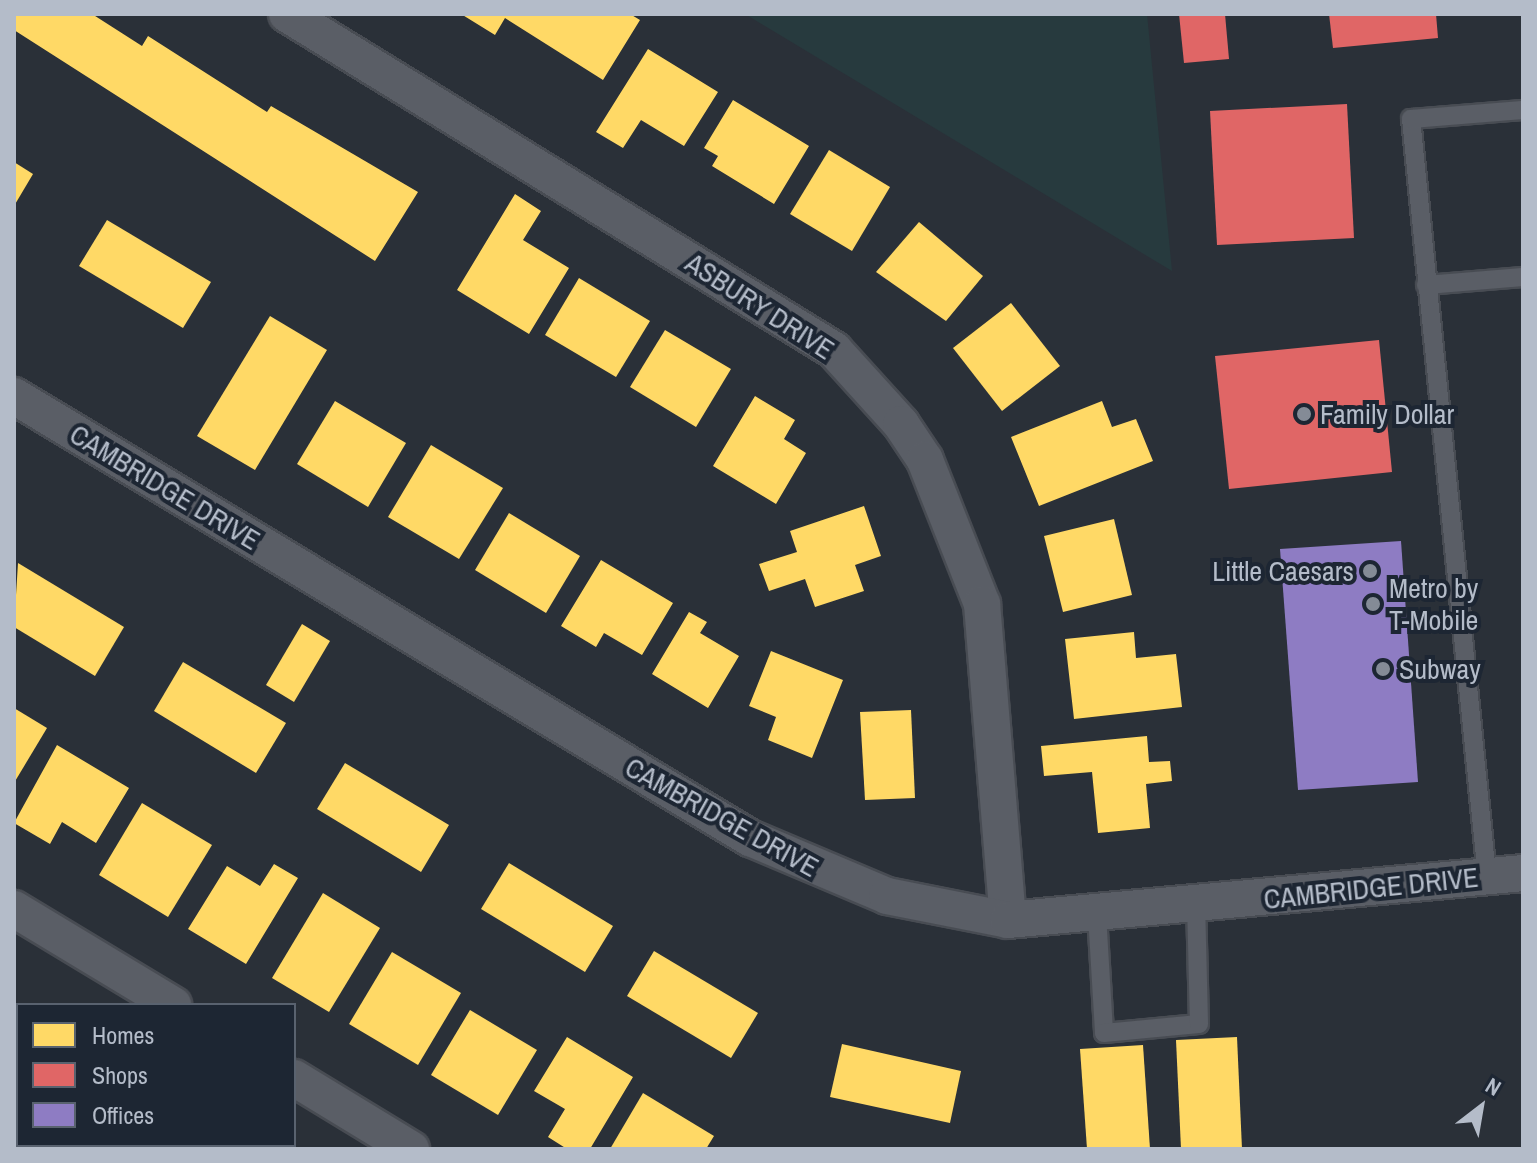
<!DOCTYPE html>
<html>
<head>
<meta charset="utf-8">
<style>
	body { margin:0 }
	#map { position:relative; width:1537px; height:1163px; overflow:hidden; background:#2a3038; font-family:"Archivo Narrow",sans-serif }
	div>[style] { position:absolute }
	.green>* { inset:0; background:#273a3e }
	.homes>* { inset:0; background:#ffd966 }
	.shops>* { inset:0; background:#e06666 }
	.offices>* { inset:0; background:#8e7cc3 }
	.roads { filter:drop-shadow(2px 0 #484c53) drop-shadow(-2px 0 #484c53) drop-shadow(0 2px #484c53) drop-shadow(0 -2px #484c53) }
	.lane>* { height:18px; margin:-9px; padding:0 9px; transform-origin:9px; border-radius:9px; background:#5a5e66 }
	.street>* { height:36px; margin:-18px; padding:0 18px; transform-origin:18px; border-radius:18px; background:#5a5e66 }
	.dots>* { width:22px; height:22px; translate:-50% -50%; box-sizing:border-box; border:4px solid #1d2633; border-radius:50% }
	span { translate:-50% -50%; white-space:nowrap; text-align:center; line-height:1.15; -webkit-text-stroke:8px #1d2633; paint-order:stroke }
	.street-label { font-size:28px; color:#b4bcc9 }
	.poi-label { font-size:28px; color:#b4bcc9 }
	.left { translate:0 -50%; text-align:left }
	.right { translate:-100% -50%; text-align:right }
	.frame { position:absolute; inset:0; border:16px solid #b4bcc9; pointer-events:none }
	.legend { position:absolute; left:16px; top:1003px; width:280px; height:144px; box-sizing:border-box; background:#1d2633; border:2px solid #59626f; margin:0; padding:10px 14px; list-style:none; font-size:24px; color:#b4bcc9 }
	.legend li { display:flex; align-items:center; gap:16px; height:40px }
	.legend b { width:40px; border:2px solid #59626f }
	.north { position:absolute; left:1441px; top:1067px; width:80px; height:80px; -webkit-text-stroke:6px #1d2633; paint-order:stroke; rotate:31deg; font-size:22px; font-weight:700; line-height:32px; text-align:center; color:#b4bcc9 }
	.north::after { content:''; display:block; margin:auto; width:28px; height:36px; background:#b4bcc9; clip-path:polygon(50% 0,100% 100%,50% 72%,0 100%) }
</style>
</head>
<body>
<div id="map">
	<div class="green">
		<div style="clip-path:polygon(745px 14px,1147px 14px,1172px 271px)"></div>
	</div>
	<div class="homes">
		<div style="clip-path:polygon(14px 14px,92px 14px,142px 46px,148px 36px,267px 112px,271px 106px,418px 192px,375px 261px,14px 30px)"></div>
		<div style="clip-path:polygon(461px 14px,630px 14px,640px 20px,603px 80px,505px 18px,495px 35px)"></div>
		<div style="clip-path:polygon(648px 49px,718px 92px,684px 146px,641px 120px,623px 148px,596px 132px)"></div>
		<div style="clip-path:polygon(733px 100px,809px 146px,774px 204px,712px 166px,718px 156px,704px 148px)"></div>
		<div style="clip-path:polygon(829px 150px,890px 187px,852px 251px,790px 214px)"></div>
		<div style="clip-path:polygon(14px 162px,33px 174px,14px 206px)"></div>
		<div style="clip-path:polygon(515px 194px,541px 211px,523px 240px,569px 268px,529px 334px,457px 290px)"></div>
		<div style="clip-path:polygon(107px 220px,211px 282px,183px 328px,79px 266px)"></div>
		<div style="clip-path:polygon(919px 222px,983px 276px,946px 321px,876px 272px)"></div>
		<div style="clip-path:polygon(579px 278px,650px 321px,616px 377px,545px 335px)"></div>
		<div style="clip-path:polygon(1011px 303px,1060px 366px,1002px 411px,953px 348px)"></div>
		<div style="clip-path:polygon(270px 316px,327px 350px,255px 470px,197px 436px)"></div>
		<div style="clip-path:polygon(665px 330px,731px 369px,696px 427px,630px 387px)"></div>
		<div style="clip-path:polygon(755px 396px,795px 420px,784px 439px,806px 453px,776px 504px,713px 466px)"></div>
		<div style="clip-path:polygon(335px 401px,406px 443px,368px 507px,297px 464px)"></div>
		<div style="clip-path:polygon(1102px 401px,1112px 427px,1136px 419px,1153px 461px,1039px 506px,1011px 437px)"></div>
		<div style="clip-path:polygon(431px 445px,503px 488px,459px 559px,388px 517px)"></div>
		<div style="clip-path:polygon(864px 506px,881px 556px,855px 565px,864px 591px,815px 607px,805px 579px,769px 591px,759px 564px,797px 552px,790px 531px)"></div>
		<div style="clip-path:polygon(509px 513px,580px 556px,546px 613px,475px 570px)"></div>
		<div style="clip-path:polygon(1114px 519px,1132px 595px,1063px 612px,1044px 536px)"></div>
		<div style="clip-path:polygon(601px 560px,673px 603px,642px 655px,604px 633px,596px 647px,561px 626px)"></div>
		<div style="clip-path:polygon(18px 563px,124px 627px,95px 676px,14px 627px)"></div>
		<div style="clip-path:polygon(689px 612px,707px 622px,700px 633px,739px 656px,708px 708px,652px 674px)"></div>
		<div style="clip-path:polygon(302px 624px,330px 641px,294px 702px,266px 685px)"></div>
		<div style="clip-path:polygon(1134px 632px,1136px 658px,1176px 654px,1182px 707px,1074px 719px,1065px 639px)"></div>
		<div style="clip-path:polygon(771px 651px,843px 680px,812px 758px,768px 740px,776px 717px,749px 706px)"></div>
		<div style="clip-path:polygon(183px 662px,286px 723px,256px 773px,154px 711px)"></div>
		<div style="clip-path:polygon(14px 708px,47px 728px,14px 783px)"></div>
		<div style="clip-path:polygon(911px 710px,915px 798px,865px 800px,860px 712px)"></div>
		<div style="clip-path:polygon(1147px 736px,1149px 762px,1170px 761px,1172px 781px,1146px 784px,1150px 828px,1098px 833px,1092px 772px,1044px 776px,1041px 746px)"></div>
		<div style="clip-path:polygon(57px 745px,129px 788px,96px 843px,62px 822px,50px 844px,14px 823px)"></div>
		<div style="clip-path:polygon(345px 763px,449px 825px,421px 872px,317px 809px)"></div>
		<div style="clip-path:polygon(142px 803px,212px 845px,168px 917px,99px 875px)"></div>
		<div style="clip-path:polygon(509px 863px,613px 926px,585px 972px,481px 909px)"></div>
		<div style="clip-path:polygon(274px 864px,298px 878px,246px 964px,188px 929px,227px 866px,260px 886px)"></div>
		<div style="clip-path:polygon(323px 893px,380px 928px,329px 1012px,272px 978px)"></div>
		<div style="clip-path:polygon(654px 951px,758px 1013px,731px 1058px,627px 996px)"></div>
		<div style="clip-path:polygon(392px 952px,461px 993px,418px 1065px,349px 1024px)"></div>
		<div style="clip-path:polygon(18px 1009px,18px 1116px,14px 1113px)"></div>
		<div style="clip-path:polygon(470px 1010px,537px 1050px,498px 1115px,431px 1075px)"></div>
		<div style="clip-path:polygon(567px 1037px,633px 1077px,590px 1149px,567px 1149px,548px 1137px,565px 1109px,534px 1091px)"></div>
		<div style="clip-path:polygon(1237px 1037px,1242px 1149px,1181px 1149px,1176px 1040px)"></div>
		<div style="clip-path:polygon(842px 1044px,961px 1071px,950px 1123px,830px 1097px)"></div>
		<div style="clip-path:polygon(1143px 1045px,1150px 1149px,1087px 1149px,1080px 1049px)"></div>
		<div style="clip-path:polygon(643px 1093px,714px 1136px,706px 1149px,610px 1149px)"></div>
		<div style="clip-path:polygon(75px 1145px,136px 1145px,134px 1149px)"></div>
		<div style="clip-path:polygon(162px 1145px,247px 1145px,160px 1149px)"></div>
	</div>
	<div class="shops">
		<div style="clip-path:polygon(1179px 14px,1225px 14px,1229px 59px,1184px 63px)"></div>
		<div style="clip-path:polygon(1329px 14px,1436px 14px,1438px 38px,1333px 48px)"></div>
		<div style="clip-path:polygon(1347px 104px,1354px 238px,1217px 245px,1210px 111px)"></div>
		<div style="clip-path:polygon(1379px 340px,1392px 472px,1229px 489px,1215px 356px)"></div>
	</div>
	<div class="offices">
		<div style="clip-path:polygon(1401px 541px,1418px 782px,1298px 790px,1280px 549px)"></div>
	</div>
	<div class="roads">
		<div class="lane">
			<div style="left:1426px;top:285px;width:97px;rotate:-4.7deg"></div>
			<div style="left:1487px;top:876px;width:761px;rotate:-95.73deg"></div>
			<div style="left:1411px;top:119px;width:112px;rotate:-4.6deg"></div>
			<div style="left:1097px;top:914px;width:119px;rotate:86.6deg"></div>
			<div style="left:1104px;top:1033px;width:95px;rotate:-5.4deg"></div>
			<div style="left:1199px;top:1024px;width:119px;rotate:-91.4deg"></div>
		</div>
		<div class="street">
			<div style="left:287px;top:14px;width:642px;rotate:31.56deg"></div>
			<div style="left:834px;top:350px;width:100px;rotate:47.8deg"></div>
			<div style="left:901px;top:424px;width:43px;rotate:56.3deg"></div>
			<div style="left:925px;top:460px;width:155px;rotate:68.4deg"></div>
			<div style="left:982px;top:604px;width:317px;rotate:85.3deg"></div>
			<div style="left:14px;top:396px;width:859px;rotate:30.99deg"></div>
			<div style="left:750px;top:838px;width:149px;rotate:22.9deg"></div>
			<div style="left:887px;top:896px;width:123px;rotate:11.2deg"></div>
			<div style="left:1008px;top:920px;width:517px;rotate:-5.21deg"></div>
			<div style="left:14px;top:909px;width:186px;rotate:31.1deg"></div>
			<div style="left:294px;top:1078px;width:137px;rotate:31.3deg"></div>
		</div>
	</div>
	<div class="dots">
		<div style="left:1304px;top:414px;background:#848b96"></div>
		<div style="left:1370px;top:571px;background:#848b96"></div>
		<div style="left:1373px;top:604px;background:#848b96"></div>
		<div style="left:1383px;top:669px;background:#848b96"></div>
	</div>
	<div class="street-label">
		<span style="left:760px;top:306px;rotate:33deg">ASBURY DRIVE</span>
		<span style="left:165px;top:487px;rotate:31deg">CAMBRIDGE DRIVE</span>
		<span style="left:722px;top:817px;rotate:29deg">CAMBRIDGE DRIVE</span>
		<span style="left:1371px;top:888px;rotate:-6deg">CAMBRIDGE DRIVE</span>
	</div>
	<div class="poi-label">
		<span class="left" style="left:1320px;top:414px">Family Dollar</span>
		<span class="right" style="left:1354px;top:571px">Little Caesars</span>
		<span class="left" style="left:1389px;top:604px">Metro by<br>T-Mobile</span>
		<span class="left" style="left:1399px;top:669px">Subway</span>
	</div>
	<div class="frame"></div>
	<ul class="legend">
	<li><b style="height:22px;background:#ffd966"></b>Homes</li>
	<li><b style="height:22px;background:#e06666"></b>Shops</li>
	<li><b style="height:22px;background:#8e7cc3"></b>Offices</li>
	</ul>
	<div class="north">N</div>
</div>
</body>
</html>
